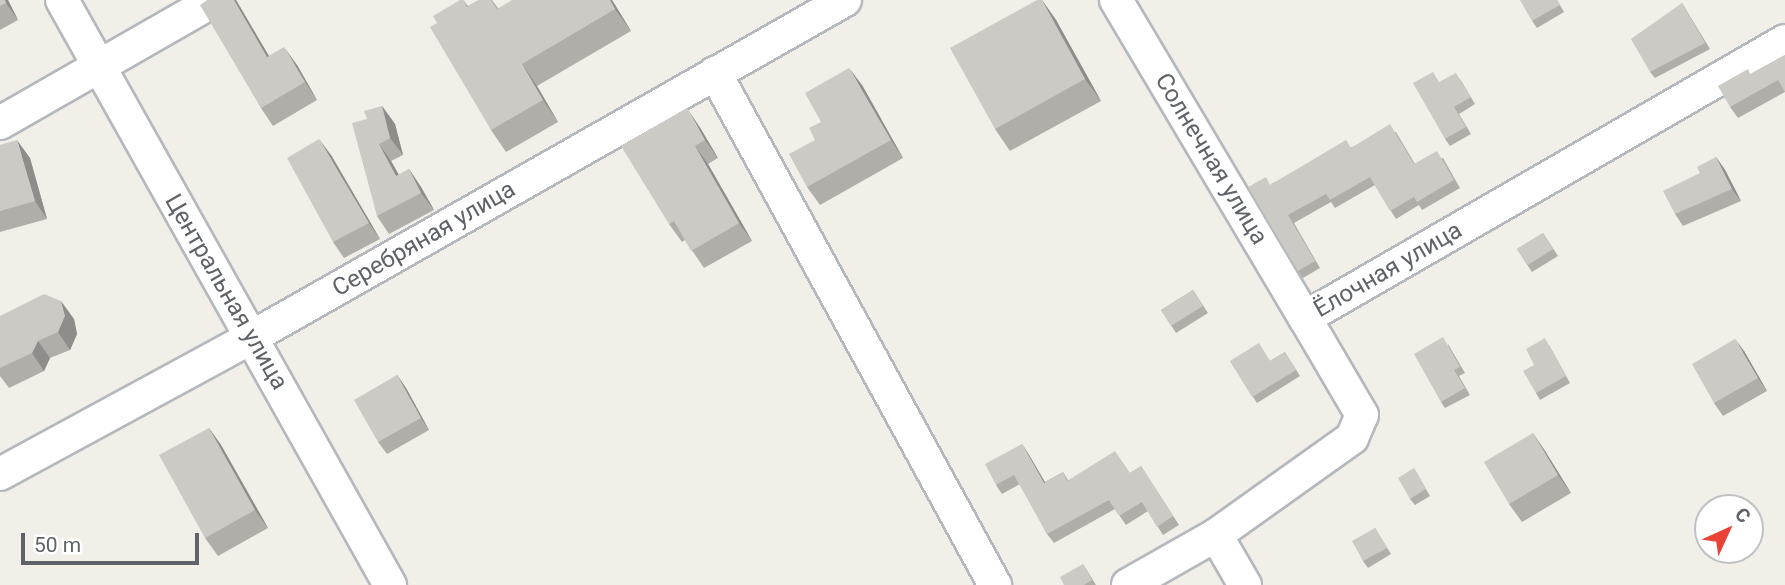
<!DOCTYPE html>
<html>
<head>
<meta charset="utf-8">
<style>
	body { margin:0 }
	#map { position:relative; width:1785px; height:585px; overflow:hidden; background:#f1efe8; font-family:Roboto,sans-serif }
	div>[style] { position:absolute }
	.roads { filter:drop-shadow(2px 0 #b5b8bc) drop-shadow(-2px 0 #b5b8bc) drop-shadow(0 2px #b5b8bc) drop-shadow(0 -2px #b5b8bc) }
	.minor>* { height:32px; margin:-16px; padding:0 16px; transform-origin:16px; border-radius:16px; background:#fff }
	.wall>* { inset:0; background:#afaea9 }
	.shaded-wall>* { inset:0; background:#8f8d8a }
	.building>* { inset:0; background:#cccac5 }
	span { translate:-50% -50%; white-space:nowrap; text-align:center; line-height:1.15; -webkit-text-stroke:6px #fff; paint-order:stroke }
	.street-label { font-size:24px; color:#5f6368 }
	.north { position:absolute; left:1694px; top:494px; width:70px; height:70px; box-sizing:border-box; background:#fff; border:2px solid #bfc1c3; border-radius:50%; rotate:45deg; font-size:19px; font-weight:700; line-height:28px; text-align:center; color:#5f6368 }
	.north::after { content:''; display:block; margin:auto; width:24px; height:32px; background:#ea4335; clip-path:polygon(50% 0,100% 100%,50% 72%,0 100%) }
	.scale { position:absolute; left:21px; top:533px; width:178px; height:32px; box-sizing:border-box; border:4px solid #5f6368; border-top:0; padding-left:9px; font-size:21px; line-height:24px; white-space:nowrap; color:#5f6368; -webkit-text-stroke:5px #fff; paint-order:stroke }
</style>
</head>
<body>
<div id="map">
	<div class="roads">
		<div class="minor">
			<div style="left:62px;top:0;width:671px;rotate:60.72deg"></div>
			<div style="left:1116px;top:0;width:370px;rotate:59.3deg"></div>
			<div style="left:715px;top:73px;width:584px;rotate:61.33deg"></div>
			<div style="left:0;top:123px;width:248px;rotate:-29.8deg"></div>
			<div style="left:0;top:474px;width:287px;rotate:-28.5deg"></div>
			<div style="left:252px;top:337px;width:682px;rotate:-29.61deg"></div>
			<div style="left:1216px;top:535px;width:58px;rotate:59.9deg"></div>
			<div style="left:1128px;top:585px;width:101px;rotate:-29.6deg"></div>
			<div style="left:1216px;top:535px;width:167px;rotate:-35.5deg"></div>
			<div style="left:1352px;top:438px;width:25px;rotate:-67deg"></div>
			<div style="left:1362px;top:415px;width:113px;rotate:-120.4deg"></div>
			<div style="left:1305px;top:318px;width:554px;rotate:-29.99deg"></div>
		</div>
	</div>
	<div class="wall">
		<div style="clip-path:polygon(0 0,8px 0,18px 20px,0 30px)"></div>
		<div style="clip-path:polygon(207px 0,236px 0,269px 56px,297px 65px,317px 100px,273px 126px,261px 108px)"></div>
		<div style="clip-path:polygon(463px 0,468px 6px,479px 0,492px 0,498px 8px,612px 0,631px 31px,537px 86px,558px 122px,506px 152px,491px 130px,437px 23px)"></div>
		<div style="clip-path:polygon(1042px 0,1056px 20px,1101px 101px,1010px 151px,995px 129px)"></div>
		<div style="clip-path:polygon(1557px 0,1564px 12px,1537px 28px,1532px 21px)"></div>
		<div style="clip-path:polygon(1682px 3px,1710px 49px,1655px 78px,1650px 72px)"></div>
		<div style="clip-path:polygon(1785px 55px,1785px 92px,1738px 118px,1730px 107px,1751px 74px)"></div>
		<div style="clip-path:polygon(1460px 79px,1475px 104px,1459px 114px,1471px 134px,1450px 146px,1445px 139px,1440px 82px)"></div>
		<div style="clip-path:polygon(862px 85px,903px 158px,820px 205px,807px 187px,815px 140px,821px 122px)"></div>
		<div style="clip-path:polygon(382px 106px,395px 124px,403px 155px,391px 161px,399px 175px,409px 169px,421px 187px,434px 210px,389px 234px,377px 216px,367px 119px)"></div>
		<div style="clip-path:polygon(699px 126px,718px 158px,708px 164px,752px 241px,704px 268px,685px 240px,682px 242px,669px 224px)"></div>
		<div style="clip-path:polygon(1396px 132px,1415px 164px,1443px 158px,1460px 188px,1422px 210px,1419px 205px,1396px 219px,1375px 185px,1335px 208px,1331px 202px,1294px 223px,1320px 268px,1303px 278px,1298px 271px,1271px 184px,1352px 147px)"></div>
		<div style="clip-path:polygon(0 145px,30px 158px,47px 219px,0 232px)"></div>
		<div style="clip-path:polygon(331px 155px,380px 239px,344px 258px,333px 242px)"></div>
		<div style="clip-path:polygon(1716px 157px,1725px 170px,1741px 201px,1683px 226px,1675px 214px,1700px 173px)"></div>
		<div style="clip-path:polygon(1543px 233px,1558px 256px,1532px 272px,1517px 249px)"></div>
		<div style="clip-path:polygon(1193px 290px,1208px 313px,1176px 333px,1161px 310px)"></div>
		<div style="clip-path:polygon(0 316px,74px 319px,77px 334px,70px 350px,50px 358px,44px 371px,9px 388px,0 376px)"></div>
		<div style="clip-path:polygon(1448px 344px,1465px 373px,1459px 376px,1470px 395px,1445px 408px,1441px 402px)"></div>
		<div style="clip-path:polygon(1549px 345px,1570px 383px,1540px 400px,1536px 393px,1534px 365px)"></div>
		<div style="clip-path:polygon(1744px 351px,1767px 391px,1723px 416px,1714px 403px)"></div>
		<div style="clip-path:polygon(1285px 352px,1300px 376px,1257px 403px,1230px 361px,1270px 361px)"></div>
		<div style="clip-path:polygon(397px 375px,406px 388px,429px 430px,387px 454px,378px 442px)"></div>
		<div style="clip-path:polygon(209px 428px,221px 445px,268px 528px,218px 556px,205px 538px)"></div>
		<div style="clip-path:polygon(1533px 433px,1545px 451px,1571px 493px,1522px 522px,1509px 504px)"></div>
		<div style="clip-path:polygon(1022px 444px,1045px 482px,1063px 472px,1068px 480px,1130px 473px,1141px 466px,1179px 525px,1163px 535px,1148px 511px,1126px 525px,1115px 509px,1054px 543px,1047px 534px,1020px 484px,1002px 494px,996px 485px)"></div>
		<div style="clip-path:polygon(1414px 468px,1430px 496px,1415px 505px,1410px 499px)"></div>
		<div style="clip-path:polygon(1375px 528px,1391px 554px,1368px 568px,1363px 561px)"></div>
		<div style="clip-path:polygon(1083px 564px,1096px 585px,1064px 585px)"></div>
	</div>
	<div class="shaded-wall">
		<div style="clip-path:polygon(5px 0,8px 0,18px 20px,6px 3px)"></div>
		<div style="clip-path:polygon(234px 0,236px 0,280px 75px,267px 57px)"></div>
		<div style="clip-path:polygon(610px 0,612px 0,631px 31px,615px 9px)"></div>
		<div style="clip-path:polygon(1042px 0,1056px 20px,1101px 101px,1085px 79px)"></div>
		<div style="clip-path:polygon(284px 47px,297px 65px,317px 100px,305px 82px)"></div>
		<div style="clip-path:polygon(522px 64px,537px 86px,558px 122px,543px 100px)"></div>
		<div style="clip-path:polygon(849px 68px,862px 85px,903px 158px,891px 140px)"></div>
		<div style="clip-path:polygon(382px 106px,395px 124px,403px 155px,390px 138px)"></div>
		<div style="clip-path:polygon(687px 108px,699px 126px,718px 158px,705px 140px)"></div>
		<div style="clip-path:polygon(319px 139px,331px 155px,380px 239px,369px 223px)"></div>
		<div style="clip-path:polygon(17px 140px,30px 158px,47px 219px,35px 201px)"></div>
		<div style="clip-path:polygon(379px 144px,391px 161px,409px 193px,396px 176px)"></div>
		<div style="clip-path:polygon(695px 146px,708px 164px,752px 241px,739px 223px)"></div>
		<div style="clip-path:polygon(1716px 157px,1725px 170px,1741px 201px,1732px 189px)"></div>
		<div style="clip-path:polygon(409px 169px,421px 187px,434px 210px,421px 193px)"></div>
		<div style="clip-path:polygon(61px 301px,74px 319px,77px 334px,70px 350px,58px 332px)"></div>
		<div style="clip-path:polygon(1735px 339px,1744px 351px,1767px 391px,1758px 378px)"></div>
		<div style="clip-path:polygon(38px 341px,50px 358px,44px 371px,32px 353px)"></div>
		<div style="clip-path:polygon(397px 375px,406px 388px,429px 430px,421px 418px)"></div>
		<div style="clip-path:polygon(209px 428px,221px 445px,268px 528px,255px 510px)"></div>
		<div style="clip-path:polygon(1533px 433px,1545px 451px,1571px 493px,1558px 475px)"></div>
		<div style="clip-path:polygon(1022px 444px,1028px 453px,1050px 491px,1044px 483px)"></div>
	</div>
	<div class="building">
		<div style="clip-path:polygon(0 0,5px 0,6px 3px,0 6px)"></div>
		<div style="clip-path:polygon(207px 0,234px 0,267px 57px,284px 47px,305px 82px,261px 108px,200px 5px)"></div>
		<div style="clip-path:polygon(460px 0,463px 0,467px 7px,479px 0,491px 0,497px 9px,512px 0,610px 0,615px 9px,522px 64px,543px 100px,491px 130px,430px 27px,437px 23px,433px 16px)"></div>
		<div style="clip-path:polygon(1037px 0,1042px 0,1085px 79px,995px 129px,950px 48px)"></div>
		<div style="clip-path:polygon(1520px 0,1557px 0,1560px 5px,1532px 21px)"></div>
		<div style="clip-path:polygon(1682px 3px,1705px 43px,1650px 72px,1631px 39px)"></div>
		<div style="clip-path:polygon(1785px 55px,1785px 92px,1778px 80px,1730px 107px,1718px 86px,1748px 69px,1750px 74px)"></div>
		<div style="clip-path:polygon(849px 68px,891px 140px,807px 187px,789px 154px,815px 140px,809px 128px,821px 122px,805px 93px)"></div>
		<div style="clip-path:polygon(1433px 72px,1439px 82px,1456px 73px,1471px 97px,1454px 107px,1466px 127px,1445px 139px,1413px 83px)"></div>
		<div style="clip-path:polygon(382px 106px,390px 138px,379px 144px,396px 176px,409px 169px,421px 193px,377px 216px,352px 123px,367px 119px,364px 111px)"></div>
		<div style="clip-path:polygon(687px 108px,705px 140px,695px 146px,739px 223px,691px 251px,674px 221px,669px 224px,621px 146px)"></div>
		<div style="clip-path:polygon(1390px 124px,1414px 164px,1437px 151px,1454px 180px,1417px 202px,1414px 197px,1390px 211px,1370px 177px,1330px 200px,1326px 194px,1288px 215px,1315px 261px,1298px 271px,1248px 187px,1266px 177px,1270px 185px,1346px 140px,1351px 148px)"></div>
		<div style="clip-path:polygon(319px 139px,369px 223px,333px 242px,287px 158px)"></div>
		<div style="clip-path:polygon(17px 140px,35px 201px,0 211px,0 145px)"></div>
		<div style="clip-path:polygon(1716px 157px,1732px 189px,1675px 214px,1663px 191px,1700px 173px,1697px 167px)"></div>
		<div style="clip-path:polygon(1543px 233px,1553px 249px,1528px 265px,1517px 249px)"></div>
		<div style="clip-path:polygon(1193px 290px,1203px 306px,1171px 326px,1161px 310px)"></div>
		<div style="clip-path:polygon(44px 294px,61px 301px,65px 316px,58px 332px,38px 341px,32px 353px,0 368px,0 316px)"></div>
		<div style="clip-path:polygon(1443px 337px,1460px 367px,1454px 370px,1465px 388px,1441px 402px,1414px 354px)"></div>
		<div style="clip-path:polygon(1545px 338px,1566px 376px,1536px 393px,1523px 371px,1534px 365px,1526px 349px)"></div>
		<div style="clip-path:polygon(1735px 339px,1758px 378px,1714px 403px,1692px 364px)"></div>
		<div style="clip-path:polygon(1259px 343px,1270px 361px,1285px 352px,1296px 370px,1252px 397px,1230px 361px)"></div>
		<div style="clip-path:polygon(397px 375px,421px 418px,378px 442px,354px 400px)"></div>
		<div style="clip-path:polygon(209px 428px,255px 510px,205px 538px,159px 455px)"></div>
		<div style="clip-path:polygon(1533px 433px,1558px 475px,1509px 504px,1484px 462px)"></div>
		<div style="clip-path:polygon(1022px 444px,1044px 483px,1063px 472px,1067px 481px,1115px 451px,1130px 473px,1141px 466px,1173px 516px,1157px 527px,1142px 502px,1119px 516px,1109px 500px,1047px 534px,1014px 475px,996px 485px,985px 464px)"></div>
		<div style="clip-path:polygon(1414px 468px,1426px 489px,1410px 499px,1398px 478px)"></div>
		<div style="clip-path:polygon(1375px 528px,1387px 548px,1363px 561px,1352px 541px)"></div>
		<div style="clip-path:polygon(1083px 564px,1092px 580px,1084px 585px,1064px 585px,1060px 577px)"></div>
	</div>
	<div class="street-label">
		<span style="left:1211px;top:159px;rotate:59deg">Солнечная улица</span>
		<span style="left:424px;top:239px;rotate:-30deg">Серебряная улица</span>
		<span style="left:1388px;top:270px;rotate:-30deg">Ёлочная улица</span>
		<span style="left:226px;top:292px;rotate:60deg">Центральная улица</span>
	</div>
	<div class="north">С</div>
	<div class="scale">50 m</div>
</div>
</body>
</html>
